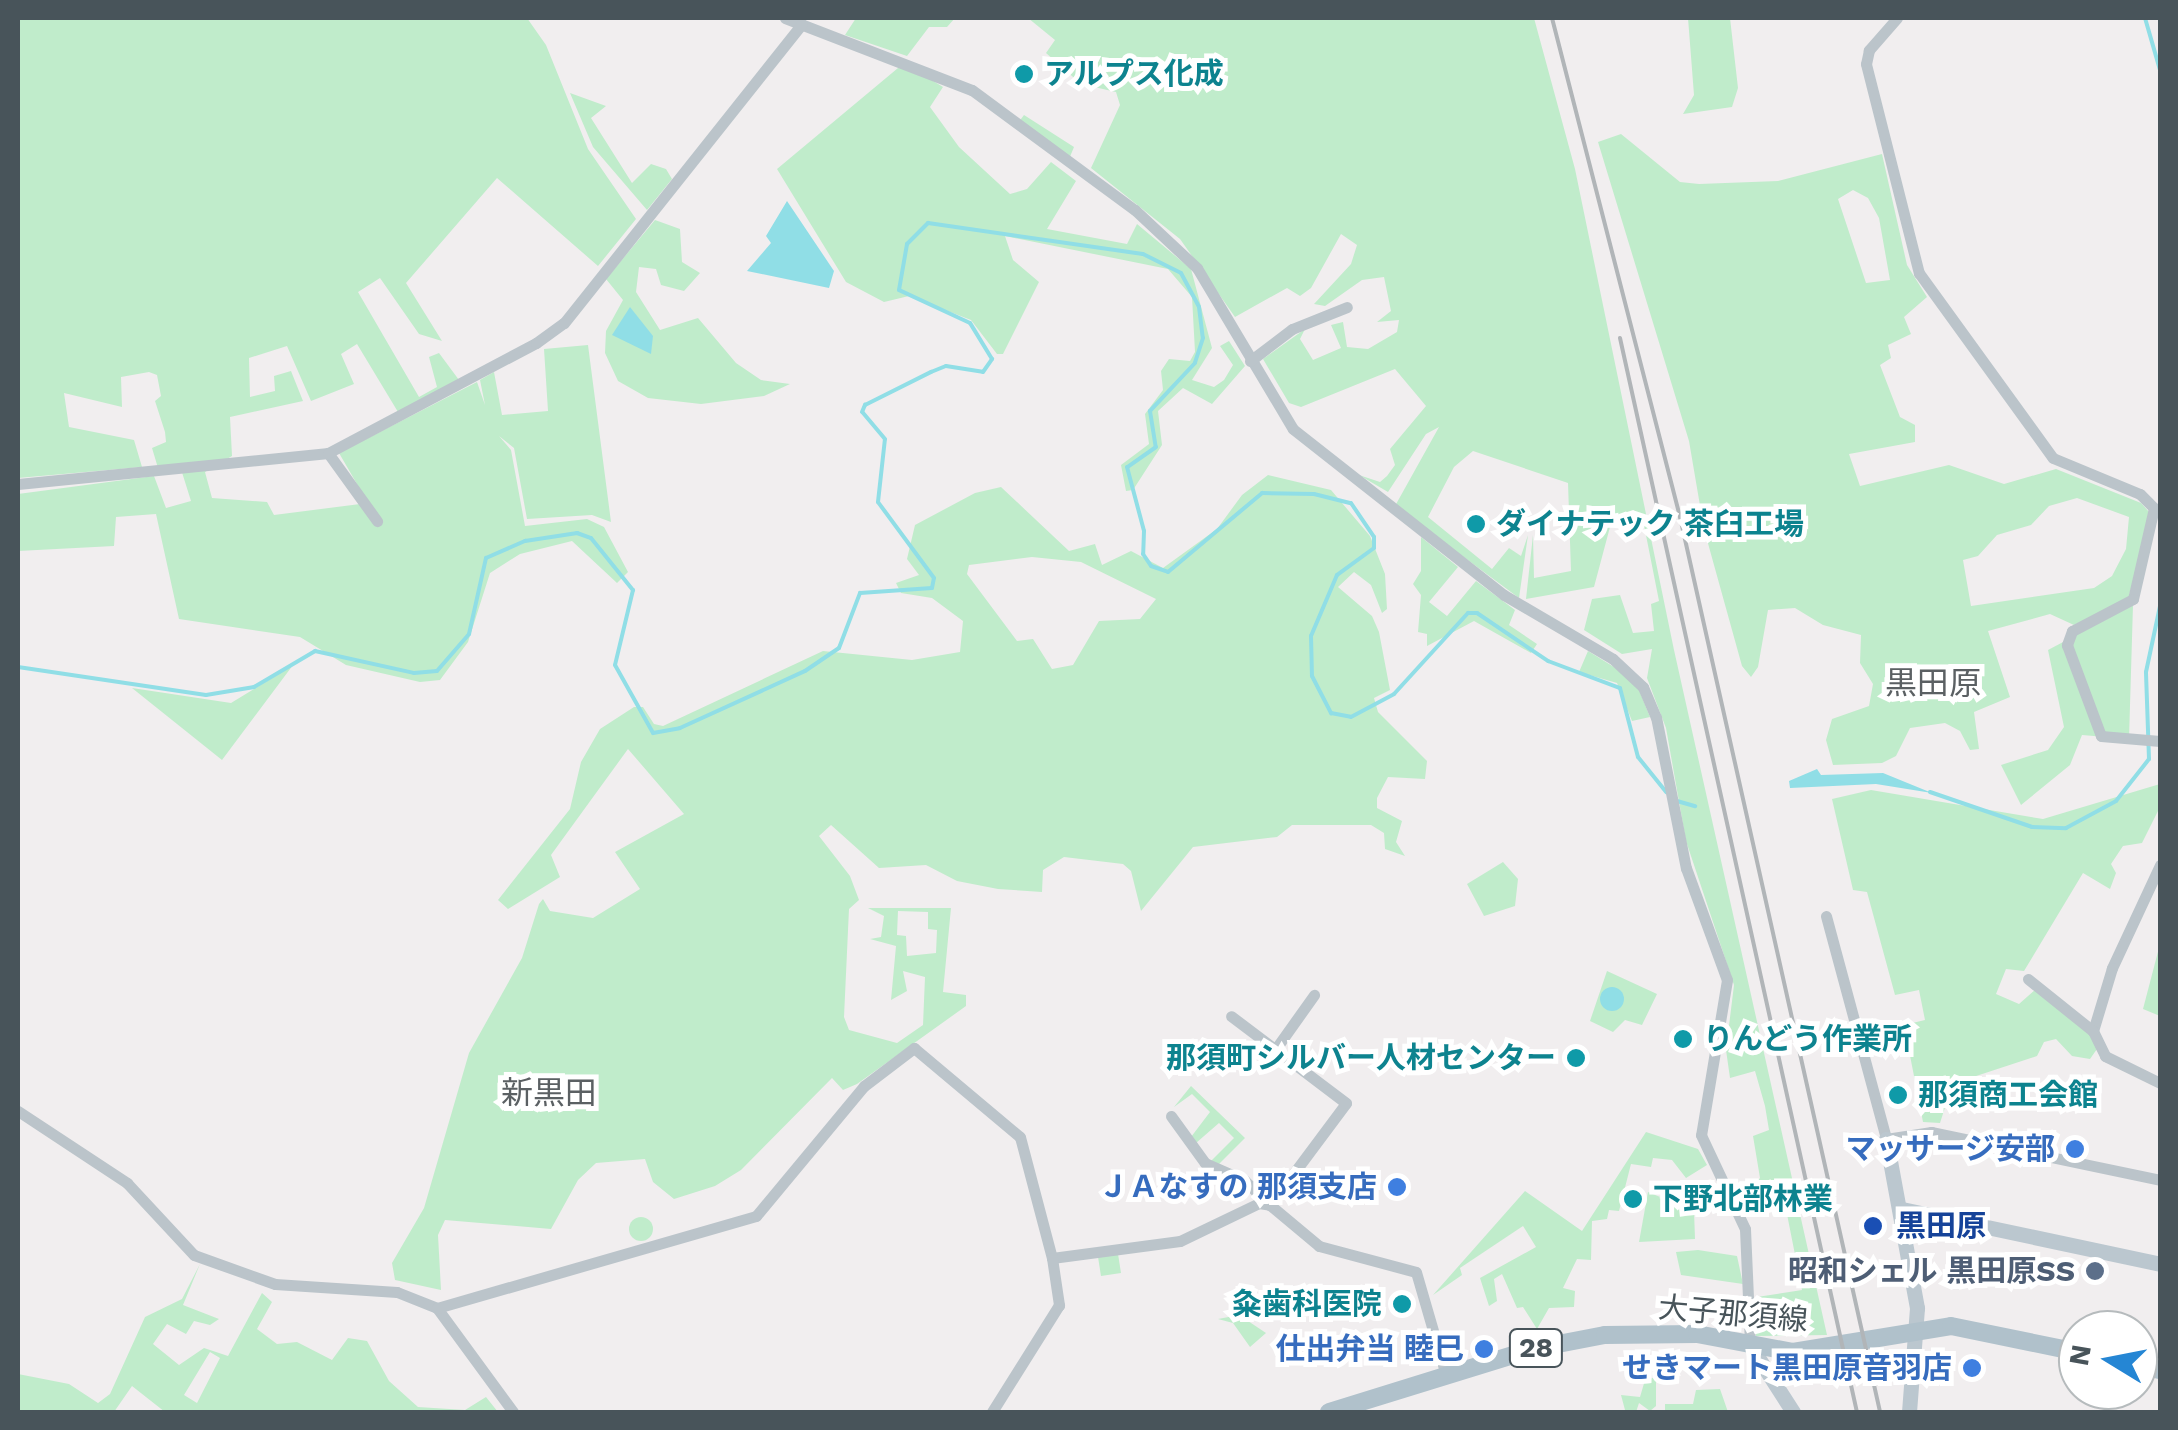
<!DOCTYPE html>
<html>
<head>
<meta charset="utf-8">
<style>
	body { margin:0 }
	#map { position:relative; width:2178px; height:1430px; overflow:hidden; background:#f1eeef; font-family:"Work Sans","Noto Sans JP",sans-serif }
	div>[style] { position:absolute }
	.green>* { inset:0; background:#c0eccb }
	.round { border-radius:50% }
	.water>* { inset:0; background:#90dee6 }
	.stream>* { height:4px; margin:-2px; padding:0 2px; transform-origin:2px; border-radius:2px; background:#90dee6 }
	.street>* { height:11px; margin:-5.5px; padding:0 5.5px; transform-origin:5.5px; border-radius:5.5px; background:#bbc4ca }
	.secondary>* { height:15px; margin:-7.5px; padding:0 7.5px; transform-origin:7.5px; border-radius:7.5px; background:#bbc7cf }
	.primary>* { height:18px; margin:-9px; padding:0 9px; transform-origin:9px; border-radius:9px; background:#b0c1cb }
	.rail>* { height:4px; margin:-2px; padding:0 2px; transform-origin:2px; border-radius:2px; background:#b1b5b8 }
	.dots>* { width:28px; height:28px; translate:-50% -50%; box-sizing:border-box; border:5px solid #fff; border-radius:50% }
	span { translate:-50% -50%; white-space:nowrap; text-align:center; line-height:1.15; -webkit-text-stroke:10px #fff; paint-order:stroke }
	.shield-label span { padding:2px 8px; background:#fff; border:2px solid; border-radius:8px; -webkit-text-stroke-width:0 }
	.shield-label { font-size:28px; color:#48545a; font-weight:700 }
	.culture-label { font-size:30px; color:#0d838f; font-weight:700 }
	.left { translate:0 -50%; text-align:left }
	.right { translate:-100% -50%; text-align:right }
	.shop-label { font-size:30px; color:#366cbe; font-weight:700 }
	.transit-label { font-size:30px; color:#164399; font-weight:700 }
	.service-label { font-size:30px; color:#4e5e75; font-weight:700 }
	.street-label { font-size:30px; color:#48545a }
	.neighbourhood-label { font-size:32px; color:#5b6063 }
	.frame { position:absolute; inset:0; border:20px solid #48545a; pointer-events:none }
	.north { position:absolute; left:2058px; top:1310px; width:100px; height:100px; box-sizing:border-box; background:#fff; border:2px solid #b6bbbd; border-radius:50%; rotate:280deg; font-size:28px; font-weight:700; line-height:40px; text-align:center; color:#48545a }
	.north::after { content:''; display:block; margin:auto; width:35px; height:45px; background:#2586d4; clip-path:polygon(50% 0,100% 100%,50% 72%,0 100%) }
</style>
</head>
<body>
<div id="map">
	<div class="green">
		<div style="clip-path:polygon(18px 18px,527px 18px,546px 45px,588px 149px,636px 219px,598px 266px,497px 178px,406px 283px,442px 341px,419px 334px,380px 278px,358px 292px,419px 397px,437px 387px,429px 357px,439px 353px,459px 380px,398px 412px,357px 344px,341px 354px,354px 384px,311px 401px,287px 346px,249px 358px,250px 397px,275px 391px,274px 376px,291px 371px,303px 401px,230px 417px,232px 456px,205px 472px,212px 498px,267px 502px,274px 515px,368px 503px,339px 453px,477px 382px,485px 405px,480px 380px,494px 372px,502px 415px,548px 411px,544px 349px,588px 345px,611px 522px,592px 515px,527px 519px,514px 448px,499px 436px,511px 450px,525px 526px,587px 519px,604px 527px,628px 572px,617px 583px,572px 541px,520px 554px,490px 573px,468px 642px,440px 680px,420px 682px,346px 665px,300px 637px,179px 619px,156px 514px,116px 517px,114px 546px,18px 551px,18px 494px,154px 476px,166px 508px,191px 501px,180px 466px,158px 468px,152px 448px,166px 442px,165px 432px,155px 401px,161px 396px,157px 375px,149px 372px,121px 377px,122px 407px,64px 393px,69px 427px,134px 440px,142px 467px,18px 478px)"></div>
		<div style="clip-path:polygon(856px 18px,955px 18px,947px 27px,929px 27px,907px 56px,845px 35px)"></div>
		<div style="clip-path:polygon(1028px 18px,1534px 18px,1575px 169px,1674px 650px,1827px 1335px,1756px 1336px,1757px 1297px,1802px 1290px,1783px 1194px,1749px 1193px,1760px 1178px,1753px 1136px,1769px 1130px,1765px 1106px,1755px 1071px,1730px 1078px,1726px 1050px,1734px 985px,1686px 841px,1666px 728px,1647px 678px,1652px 649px,1622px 654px,1584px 630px,1592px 599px,1620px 595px,1633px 633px,1654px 631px,1651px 604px,1659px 601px,1642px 515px,1610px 527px,1594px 587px,1526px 599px,1533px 535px,1534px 578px,1571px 571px,1568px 483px,1473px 451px,1454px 467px,1428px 517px,1492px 569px,1509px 548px,1521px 556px,1528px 535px,1519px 598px,1395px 506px,1439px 427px,1426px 434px,1388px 492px,1359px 475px,1380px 482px,1387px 476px,1395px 465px,1390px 449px,1426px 406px,1395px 369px,1301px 407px,1289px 403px,1263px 359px,1305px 329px,1300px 339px,1313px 360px,1341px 348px,1331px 325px,1343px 322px,1347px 347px,1368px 349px,1397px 332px,1399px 320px,1377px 322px,1391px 311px,1384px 277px,1362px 280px,1325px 306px,1314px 304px,1351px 264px,1357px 245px,1341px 234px,1311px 288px,1300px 296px,1287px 288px,1235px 317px,1180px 239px,1091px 168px,1120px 105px,1116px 92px,1081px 84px,1046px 53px,1055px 40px)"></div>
		<div style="clip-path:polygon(1688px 18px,1730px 18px,1738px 88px,1732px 107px,1683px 114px,1694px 95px)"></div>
		<div style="clip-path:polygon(898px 68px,912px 68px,943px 87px,930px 107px,959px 147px,1010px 194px,1027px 189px,1051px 162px,1076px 181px,1047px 229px,1127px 244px,1137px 224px,1191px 269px,1212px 348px,1192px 380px,1214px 387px,1224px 380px,1233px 365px,1220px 346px,1229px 341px,1245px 366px,1212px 404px,1183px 388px,1158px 411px,1162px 445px,1133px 490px,1126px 491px,1121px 465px,1149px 444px,1145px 414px,1163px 390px,1161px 371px,1169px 359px,1190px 361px,1195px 352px,1192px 297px,1168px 269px,1005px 236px,1013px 260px,1039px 282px,1003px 354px,997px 354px,971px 320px,909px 296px,884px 302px,846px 282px,777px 169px)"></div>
		<div style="clip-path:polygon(570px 93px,606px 106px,591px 118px,632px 183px,651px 164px,666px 169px,672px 179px,647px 210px,593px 147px)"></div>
		<div style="clip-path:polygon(1024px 115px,1074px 147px,1069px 159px,1018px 123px)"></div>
		<div style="clip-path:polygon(evenodd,1621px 134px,1680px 182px,1699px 184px,1778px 181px,1882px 154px,1907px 265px,1927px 297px,1904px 317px,1911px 334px,1888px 345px,1891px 358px,1880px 365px,1900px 417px,1915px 425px,1915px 442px,1849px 454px,1860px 486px,1949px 465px,2004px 484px,2056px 469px,2141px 503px,2150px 513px,2128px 600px,2074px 625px,2050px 614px,1988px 631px,2010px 697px,1974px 712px,1979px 749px,1970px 750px,1960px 731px,1945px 723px,1910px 728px,1896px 756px,1882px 763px,1833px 765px,1826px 740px,1832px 719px,1869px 706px,1873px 684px,1860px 663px,1861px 635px,1823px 625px,1795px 608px,1768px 610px,1758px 667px,1751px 677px,1742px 666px,1704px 529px,1689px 441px,1598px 142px,1621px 134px,1853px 190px,1868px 198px,1879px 218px,1890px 280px,1866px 283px,1838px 199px,1853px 190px,1621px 134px,2077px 498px,2129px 517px,2126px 549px,2112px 576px,2094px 588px,1971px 606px,1963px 560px,1978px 556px,1997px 535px,2031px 525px,2049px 506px,2077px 498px)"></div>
		<div style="clip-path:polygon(655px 220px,680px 229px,682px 262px,700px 273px,684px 291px,661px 285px,656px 269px,639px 267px,636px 292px,660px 330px,698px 318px,736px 363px,761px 380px,790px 384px,764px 396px,701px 404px,648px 398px,618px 381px,605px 353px,606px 331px,623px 300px,606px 279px)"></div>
		<div style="clip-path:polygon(evenodd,1268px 475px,1331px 490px,1370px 536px,1385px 574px,1387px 609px,1382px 613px,1371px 585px,1354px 572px,1338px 587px,1372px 616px,1379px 632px,1390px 690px,1374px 698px,1378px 712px,1427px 761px,1425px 779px,1388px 777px,1377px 798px,1377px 808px,1402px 821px,1396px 842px,1405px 856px,1385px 849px,1384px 833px,1371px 825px,1292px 825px,1277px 837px,1193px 847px,1141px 911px,1131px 871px,1123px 864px,1064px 857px,1043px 870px,1042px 892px,998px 889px,957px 881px,926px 865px,879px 868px,831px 825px,819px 836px,850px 876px,859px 900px,849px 909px,844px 1017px,849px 1030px,897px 1043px,923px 1025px,925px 977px,903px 971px,907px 991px,891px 1000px,896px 946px,870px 939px,881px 937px,884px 916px,868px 908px,951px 908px,943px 992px,966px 995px,966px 1006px,857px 1084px,843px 1090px,832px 1078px,741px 1170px,715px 1186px,674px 1199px,653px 1182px,645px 1159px,596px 1163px,578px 1180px,551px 1229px,445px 1220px,438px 1235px,441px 1290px,395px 1280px,392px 1263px,424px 1208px,469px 1053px,522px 958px,539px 904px,543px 899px,550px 911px,593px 918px,640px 889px,615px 852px,684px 814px,628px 749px,551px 855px,560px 877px,508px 909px,498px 900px,570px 809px,581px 762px,600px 729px,634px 707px,643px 707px,654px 724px,663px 726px,823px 651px,912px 660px,960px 652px,963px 621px,932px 598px,901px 593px,896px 583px,919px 575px,907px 559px,915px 525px,975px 493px,1001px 487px,1069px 551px,1095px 544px,1102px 565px,1131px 551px,1163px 568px,1217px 529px,1242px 495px,1268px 475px,1032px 557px,1081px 562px,1156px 599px,1140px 619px,1099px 621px,1073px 665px,1052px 669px,1033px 639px,1017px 641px,967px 574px,969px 565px,1032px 557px,1268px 475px,898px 911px,928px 912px,928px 929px,937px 930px,936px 953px,907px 956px,906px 936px,897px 935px,898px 911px)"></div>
		<div style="clip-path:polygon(1421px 537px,1458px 567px,1429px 602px,1447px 616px,1476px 581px,1515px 610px,1509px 625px,1537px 644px,1531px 653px,1474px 621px,1427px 646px,1427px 634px,1418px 632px,1421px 595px,1413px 584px,1421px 571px)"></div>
		<div style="clip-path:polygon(2133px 605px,2129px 739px,2082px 735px,2070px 765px,2021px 805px,2001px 765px,2048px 750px,2064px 727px,2048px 650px)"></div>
		<div style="clip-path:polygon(1588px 651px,1635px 680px,1650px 717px,1632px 721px,1617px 683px,1579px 672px)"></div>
		<div style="clip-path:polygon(293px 665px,222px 760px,132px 688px,231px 703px)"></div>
		<div style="clip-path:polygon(2160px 784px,2160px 807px,2142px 843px,2123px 846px,2111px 864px,2116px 873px,2110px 889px,2083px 873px,2024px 971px,2006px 969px,1996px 994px,2019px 1004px,2036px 989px,2091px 1032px,2097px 1049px,2090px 1059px,2072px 1056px,2056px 1039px,2044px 1042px,2037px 1056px,1967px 1079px,1950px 1092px,1940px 1123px,1923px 1122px,1904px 1025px,1925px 1020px,1919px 990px,1895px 995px,1867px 892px,1853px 890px,1832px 799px,1871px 790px,2043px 819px)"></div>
		<div style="clip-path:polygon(1503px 862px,1518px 879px,1515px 906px,1484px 916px,1467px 884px)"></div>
		<div style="clip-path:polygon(2160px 944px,2160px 1016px,2143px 1009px)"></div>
		<div style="clip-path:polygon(1607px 971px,1657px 994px,1642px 1025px,1625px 1020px,1613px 1032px,1590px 1021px)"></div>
		<div style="clip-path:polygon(1191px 1086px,1245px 1138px,1219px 1164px,1211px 1161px,1234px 1138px,1219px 1123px,1196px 1143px,1191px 1137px,1210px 1112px,1192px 1094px,1174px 1107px)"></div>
		<div style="clip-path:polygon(1646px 1132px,1698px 1149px,1707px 1165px,1686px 1178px,1672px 1160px,1653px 1158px,1651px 1167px,1631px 1164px,1619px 1211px,1609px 1210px,1607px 1219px,1592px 1221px,1591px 1260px,1577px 1259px,1563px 1288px,1575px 1291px,1574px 1307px,1549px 1308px,1537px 1329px,1523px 1307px,1517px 1308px,1502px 1274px,1494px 1279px,1497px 1301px,1489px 1306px,1480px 1278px,1536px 1247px,1523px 1226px,1460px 1268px,1462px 1275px,1433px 1295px,1525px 1191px,1582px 1231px)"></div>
		<div style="clip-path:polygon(1648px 1192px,1694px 1211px,1695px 1239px,1639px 1242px)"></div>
		<div class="round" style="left:629px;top:1217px;width:24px;height:24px"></div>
		<div style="clip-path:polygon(1698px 1250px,1737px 1256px,1743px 1284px,1681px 1275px,1676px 1252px)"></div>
		<div style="clip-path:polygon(1118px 1254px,1121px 1273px,1101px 1276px,1098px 1257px)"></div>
		<div style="clip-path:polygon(evenodd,200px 1264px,183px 1305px,219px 1319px,210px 1325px,194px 1321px,186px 1334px,167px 1324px,153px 1344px,179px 1365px,204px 1348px,228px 1356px,262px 1293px,272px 1302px,257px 1329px,277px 1344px,297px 1342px,332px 1360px,348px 1338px,367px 1341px,389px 1381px,418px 1407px,465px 1410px,486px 1397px,498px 1412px,165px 1412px,132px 1386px,114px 1412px,18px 1412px,18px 1374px,69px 1384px,98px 1403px,110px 1394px,145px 1317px,182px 1299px,200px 1264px,210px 1352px,220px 1358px,197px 1403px,184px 1395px,210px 1352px)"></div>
		<div style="clip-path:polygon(1239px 1315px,1266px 1333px,1250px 1347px,1233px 1323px,1218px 1319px)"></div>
		<div style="clip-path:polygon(1656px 1377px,1656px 1406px,1650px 1411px,1639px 1403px,1636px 1412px,1625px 1410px,1621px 1395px,1640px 1397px,1645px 1380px)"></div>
		<div style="clip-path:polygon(1720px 1389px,1728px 1412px,1665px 1410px,1665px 1404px,1693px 1404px,1696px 1390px)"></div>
	</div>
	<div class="water">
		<div style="clip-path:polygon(787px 201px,834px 271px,829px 288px,747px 271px,771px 243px,766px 236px)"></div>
		<div style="clip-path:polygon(630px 307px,653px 336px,651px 354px,612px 335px)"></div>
		<div style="clip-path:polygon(1817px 769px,1821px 775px,1883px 773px,1932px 793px,1876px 784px,1790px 788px,1789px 781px)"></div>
		<div class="round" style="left:1600px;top:987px;width:24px;height:24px"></div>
	</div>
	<div class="stream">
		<div style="left:2145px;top:18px;width:54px;rotate:73.9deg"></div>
		<div style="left:18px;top:667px;width:190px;rotate:8.5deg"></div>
		<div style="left:206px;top:695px;width:49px;rotate:-9.5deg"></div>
		<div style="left:254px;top:687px;width:71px;rotate:-30.5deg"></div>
		<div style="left:315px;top:651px;width:101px;rotate:12.5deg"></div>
		<div style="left:414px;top:673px;width:23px;rotate:-5deg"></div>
		<div style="left:437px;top:671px;width:49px;rotate:-49.1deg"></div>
		<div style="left:469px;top:634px;width:78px;rotate:-77.4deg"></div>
		<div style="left:486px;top:558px;width:43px;rotate:-23.6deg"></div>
		<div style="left:525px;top:541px;width:53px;rotate:-8.7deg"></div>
		<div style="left:577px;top:533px;width:15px;rotate:20deg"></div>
		<div style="left:591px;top:538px;width:67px;rotate:51.1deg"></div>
		<div style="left:633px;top:590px;width:77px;rotate:103.5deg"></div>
		<div style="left:615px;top:665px;width:78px;rotate:60.8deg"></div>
		<div style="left:653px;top:733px;width:27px;rotate:-10deg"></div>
		<div style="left:680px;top:728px;width:137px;rotate:-24.5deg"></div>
		<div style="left:805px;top:671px;width:41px;rotate:-34.1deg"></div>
		<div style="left:839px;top:648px;width:59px;rotate:-69.1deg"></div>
		<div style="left:860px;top:593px;width:72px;rotate:-4deg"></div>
		<div style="left:932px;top:588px;width:10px;rotate:-79deg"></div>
		<div style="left:934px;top:578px;width:94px;rotate:-126.4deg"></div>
		<div style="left:878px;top:502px;width:63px;rotate:-83.7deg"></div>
		<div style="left:885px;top:439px;width:35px;rotate:-130deg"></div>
		<div style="left:862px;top:412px;width:8px;rotate:-67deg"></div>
		<div style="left:865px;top:405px;width:74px;rotate:-26.6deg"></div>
		<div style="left:931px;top:372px;width:16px;rotate:-22deg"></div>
		<div style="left:946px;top:366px;width:37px;rotate:9deg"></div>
		<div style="left:983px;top:372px;width:16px;rotate:-55deg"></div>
		<div style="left:992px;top:359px;width:42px;rotate:-121.4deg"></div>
		<div style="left:970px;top:323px;width:78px;rotate:-155.1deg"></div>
		<div style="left:899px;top:290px;width:47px;rotate:-80.1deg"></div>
		<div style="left:907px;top:244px;width:30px;rotate:-45deg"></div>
		<div style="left:928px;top:223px;width:217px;rotate:8.2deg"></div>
		<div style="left:1143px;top:254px;width:42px;rotate:26.6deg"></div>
		<div style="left:1181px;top:273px;width:38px;rotate:62deg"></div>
		<div style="left:1199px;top:307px;width:31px;rotate:83deg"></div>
		<div style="left:1203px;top:338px;width:26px;rotate:108deg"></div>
		<div style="left:1195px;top:363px;width:66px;rotate:133.2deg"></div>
		<div style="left:1150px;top:411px;width:36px;rotate:81deg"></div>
		<div style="left:1156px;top:447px;width:35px;rotate:145deg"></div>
		<div style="left:1127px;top:467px;width:66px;rotate:75.1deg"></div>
		<div style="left:1144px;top:531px;width:23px;rotate:92deg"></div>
		<div style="left:1143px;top:554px;width:14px;rotate:56deg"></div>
		<div style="left:1151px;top:566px;width:18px;rotate:19deg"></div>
		<div style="left:1168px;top:572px;width:123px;rotate:-40deg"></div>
		<div style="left:1262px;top:493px;width:52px;rotate:1.1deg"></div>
		<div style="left:1314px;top:494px;width:38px;rotate:14deg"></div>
		<div style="left:1351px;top:503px;width:41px;rotate:55.9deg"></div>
		<div style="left:1374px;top:537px;width:11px;rotate:90deg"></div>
		<div style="left:1374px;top:548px;width:46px;rotate:143.9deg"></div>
		<div style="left:1337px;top:575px;width:66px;rotate:113.1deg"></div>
		<div style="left:1311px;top:636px;width:40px;rotate:88.6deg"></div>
		<div style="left:1312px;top:676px;width:42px;rotate:62.8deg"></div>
		<div style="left:1331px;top:713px;width:20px;rotate:11deg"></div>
		<div style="left:1351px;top:717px;width:49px;rotate:-28.1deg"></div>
		<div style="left:1394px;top:694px;width:110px;rotate:-47.6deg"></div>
		<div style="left:1468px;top:613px;width:9px"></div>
		<div style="left:1477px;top:613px;width:86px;rotate:34.1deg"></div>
		<div style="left:1548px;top:661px;width:77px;rotate:20.6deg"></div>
		<div style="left:1620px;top:688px;width:71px;rotate:75.4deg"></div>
		<div style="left:1638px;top:757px;width:45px;rotate:51.3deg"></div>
		<div style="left:1930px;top:792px;width:108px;rotate:18.9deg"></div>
		<div style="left:2032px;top:827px;width:34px;rotate:2deg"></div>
		<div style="left:2066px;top:828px;width:57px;rotate:-28.4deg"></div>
		<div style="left:2116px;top:801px;width:53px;rotate:-51.8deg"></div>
		<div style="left:2149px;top:759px;width:87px;rotate:-92deg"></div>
		<div style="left:2146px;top:672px;width:67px;rotate:-78deg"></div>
		<div style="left:1677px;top:801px;width:19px;rotate:16deg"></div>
	</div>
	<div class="street">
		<div style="left:785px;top:18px;width:200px;rotate:21.1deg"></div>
		<div style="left:972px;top:90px;width:202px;rotate:36.4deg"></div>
		<div style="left:1135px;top:210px;width:85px;rotate:43.1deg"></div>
		<div style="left:1197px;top:268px;width:187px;rotate:59.2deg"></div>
		<div style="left:1293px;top:429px;width:268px;rotate:38.2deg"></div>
		<div style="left:1504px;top:595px;width:126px;rotate:30.4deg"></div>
		<div style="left:1613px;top:659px;width:41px;rotate:43deg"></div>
		<div style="left:1643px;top:687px;width:33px;rotate:67deg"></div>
		<div style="left:1656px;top:717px;width:154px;rotate:78.8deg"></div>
		<div style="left:1686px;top:868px;width:119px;rotate:69.9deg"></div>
		<div style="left:1727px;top:980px;width:157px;rotate:99.5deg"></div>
		<div style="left:1701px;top:1135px;width:104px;rotate:64.9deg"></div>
		<div style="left:1745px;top:1229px;width:116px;rotate:87.5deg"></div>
		<div style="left:1897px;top:18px;width:43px;rotate:131.2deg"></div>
		<div style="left:1869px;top:50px;width:14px;rotate:102deg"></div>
		<div style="left:1866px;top:64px;width:216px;rotate:75.8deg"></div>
		<div style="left:1919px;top:273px;width:228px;rotate:54.1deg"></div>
		<div style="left:2053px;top:458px;width:94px;rotate:22.5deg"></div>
		<div style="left:2140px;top:494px;width:20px;rotate:45deg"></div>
		<div style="left:2154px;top:508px;width:93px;rotate:103deg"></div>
		<div style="left:2133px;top:599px;width:69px;rotate:152.3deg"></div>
		<div style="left:2072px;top:631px;width:15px;rotate:110deg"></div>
		<div style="left:2067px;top:645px;width:97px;rotate:69.5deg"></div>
		<div style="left:2101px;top:736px;width:59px;rotate:4.8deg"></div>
		<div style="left:1250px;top:361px;width:53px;rotate:-37.3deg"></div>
		<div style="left:1292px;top:329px;width:59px;rotate:-21.8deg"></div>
		<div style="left:328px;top:453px;width:84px;rotate:54.2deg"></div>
		<div style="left:18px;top:484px;width:312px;rotate:-5.7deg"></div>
		<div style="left:328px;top:453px;width:235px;rotate:-27.9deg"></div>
		<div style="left:536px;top:343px;width:34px;rotate:-36deg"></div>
		<div style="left:564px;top:323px;width:382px;rotate:-51.5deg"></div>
		<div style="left:2160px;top:865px;width:114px;rotate:115deg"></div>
		<div style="left:2112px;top:968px;width:66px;rotate:106.8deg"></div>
		<div style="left:2093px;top:1031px;width:28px;rotate:64deg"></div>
		<div style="left:2105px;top:1056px;width:61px;rotate:26.1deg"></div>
		<div style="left:1826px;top:916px;width:231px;rotate:74.9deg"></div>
		<div style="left:1886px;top:1139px;width:46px;rotate:-8.8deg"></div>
		<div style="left:1931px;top:1132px;width:234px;rotate:11.8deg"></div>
		<div style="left:2028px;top:979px;width:83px;rotate:38.7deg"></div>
		<div style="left:1277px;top:1047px;width:64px;rotate:-54.6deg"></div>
		<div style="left:18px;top:1111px;width:131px;rotate:33.4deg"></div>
		<div style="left:127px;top:1183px;width:98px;rotate:47.1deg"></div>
		<div style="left:194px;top:1255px;width:86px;rotate:19.7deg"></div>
		<div style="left:275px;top:1284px;width:122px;rotate:3.8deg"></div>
		<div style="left:397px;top:1292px;width:43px;rotate:21.8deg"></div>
		<div style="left:437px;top:1308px;width:129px;rotate:53.8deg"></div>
		<div style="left:1171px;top:1116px;width:58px;rotate:54.1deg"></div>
		<div style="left:1205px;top:1163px;width:43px;rotate:23.6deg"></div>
		<div style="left:1244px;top:1180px;width:36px;rotate:44deg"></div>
		<div style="left:1270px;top:1205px;width:127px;rotate:-53.3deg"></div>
		<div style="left:1346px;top:1103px;width:144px;rotate:-142.9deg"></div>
		<div style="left:1052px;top:1258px;width:129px;rotate:-7.6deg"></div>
		<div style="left:1180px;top:1241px;width:88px;rotate:-25.7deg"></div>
		<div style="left:1259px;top:1203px;width:11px;rotate:10deg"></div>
		<div style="left:1270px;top:1205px;width:64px;rotate:39.9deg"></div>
		<div style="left:1319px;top:1246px;width:100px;rotate:15deg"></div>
		<div style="left:1416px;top:1272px;width:107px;rotate:73.8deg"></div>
		<div style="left:437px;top:1308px;width:332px;rotate:-16.1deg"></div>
		<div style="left:756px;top:1216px;width:169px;rotate:-50.3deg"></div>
		<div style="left:864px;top:1086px;width:63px;rotate:-37.2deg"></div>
		<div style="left:914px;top:1048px;width:138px;rotate:40deg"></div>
		<div style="left:1020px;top:1137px;width:125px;rotate:75.2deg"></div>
		<div style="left:1052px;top:1258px;width:48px;rotate:81.5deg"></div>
		<div style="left:1059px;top:1305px;width:126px;rotate:122.1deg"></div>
	</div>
	<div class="secondary">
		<div style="left:1886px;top:1139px;width:172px;rotate:79.6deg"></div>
		<div style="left:1917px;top:1308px;width:104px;rotate:94.4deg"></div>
		<div style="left:1902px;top:1209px;width:264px;rotate:12deg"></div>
		<div style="left:1750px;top:1345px;width:80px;rotate:57.3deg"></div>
	</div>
	<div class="primary">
		<div style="left:2138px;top:1365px;width:23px;rotate:13deg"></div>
		<div style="left:1329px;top:1412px;width:213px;rotate:-17.2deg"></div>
		<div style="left:1532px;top:1349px;width:74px;rotate:-10.9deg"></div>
		<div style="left:1605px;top:1335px;width:92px;rotate:-0.6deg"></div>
		<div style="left:1697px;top:1334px;width:98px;rotate:10.6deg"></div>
		<div style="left:1793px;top:1352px;width:160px;rotate:-9.3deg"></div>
		<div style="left:1951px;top:1326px;width:130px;rotate:11.6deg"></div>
	</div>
	<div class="rail">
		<div style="left:1552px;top:18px;width:515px;rotate:75.61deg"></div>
		<div style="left:1680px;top:517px;width:917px;rotate:77.4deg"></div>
		<div style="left:1620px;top:338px;width:1100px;rotate:77.56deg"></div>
	</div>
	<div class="dots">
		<div style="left:1024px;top:74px;background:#0f9aa8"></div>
		<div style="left:1476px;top:524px;background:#0f9aa8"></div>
		<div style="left:1683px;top:1039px;background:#0f9aa8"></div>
		<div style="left:1576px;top:1058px;background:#0f9aa8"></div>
		<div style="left:1898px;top:1095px;background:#0f9aa8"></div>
		<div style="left:2075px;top:1149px;background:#3f7fe0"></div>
		<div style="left:1397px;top:1187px;background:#3f7fe0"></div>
		<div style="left:1633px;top:1199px;background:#0f9aa8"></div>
		<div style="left:1873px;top:1226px;background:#1a4fb4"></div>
		<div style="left:2095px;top:1271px;background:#5c6f8a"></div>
		<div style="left:1402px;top:1304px;background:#0f9aa8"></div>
		<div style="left:1484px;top:1349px;background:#3f7fe0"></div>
		<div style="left:1972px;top:1368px;background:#3f7fe0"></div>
	</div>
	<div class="shield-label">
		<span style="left:1536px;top:1348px">28</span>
	</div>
	<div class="culture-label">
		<span class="left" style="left:1044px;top:74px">アルプス化成</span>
		<span class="left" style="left:1496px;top:524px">ダイナテック 茶臼工場</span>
		<span class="left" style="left:1703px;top:1039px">りんどう作業所</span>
		<span class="right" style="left:1556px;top:1058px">那須町シルバー人材センター</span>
		<span class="left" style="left:1918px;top:1095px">那須商工会館</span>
		<span class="left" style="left:1653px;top:1199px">下野北部林業</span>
		<span class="right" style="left:1382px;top:1304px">粂歯科医院</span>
	</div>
	<div class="shop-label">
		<span class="right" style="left:2055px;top:1149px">マッサージ安部</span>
		<span class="right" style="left:1377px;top:1187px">ＪＡなすの 那須支店</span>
		<span class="right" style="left:1464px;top:1349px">仕出弁当 睦巳</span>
		<span class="right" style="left:1952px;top:1368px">せきマート黒田原音羽店</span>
	</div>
	<div class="transit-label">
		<span class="left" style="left:1896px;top:1226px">黒田原</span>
	</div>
	<div class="service-label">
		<span class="right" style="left:2075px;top:1271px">昭和シェル 黒田原SS</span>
	</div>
	<div class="street-label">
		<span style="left:1733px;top:1314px;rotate:5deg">大子那須線</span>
	</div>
	<div class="neighbourhood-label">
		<span style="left:1933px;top:683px">黒田原</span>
		<span style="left:549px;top:1093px">新黒田</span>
	</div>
	<div class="frame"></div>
	<div class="north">N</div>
</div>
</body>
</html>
